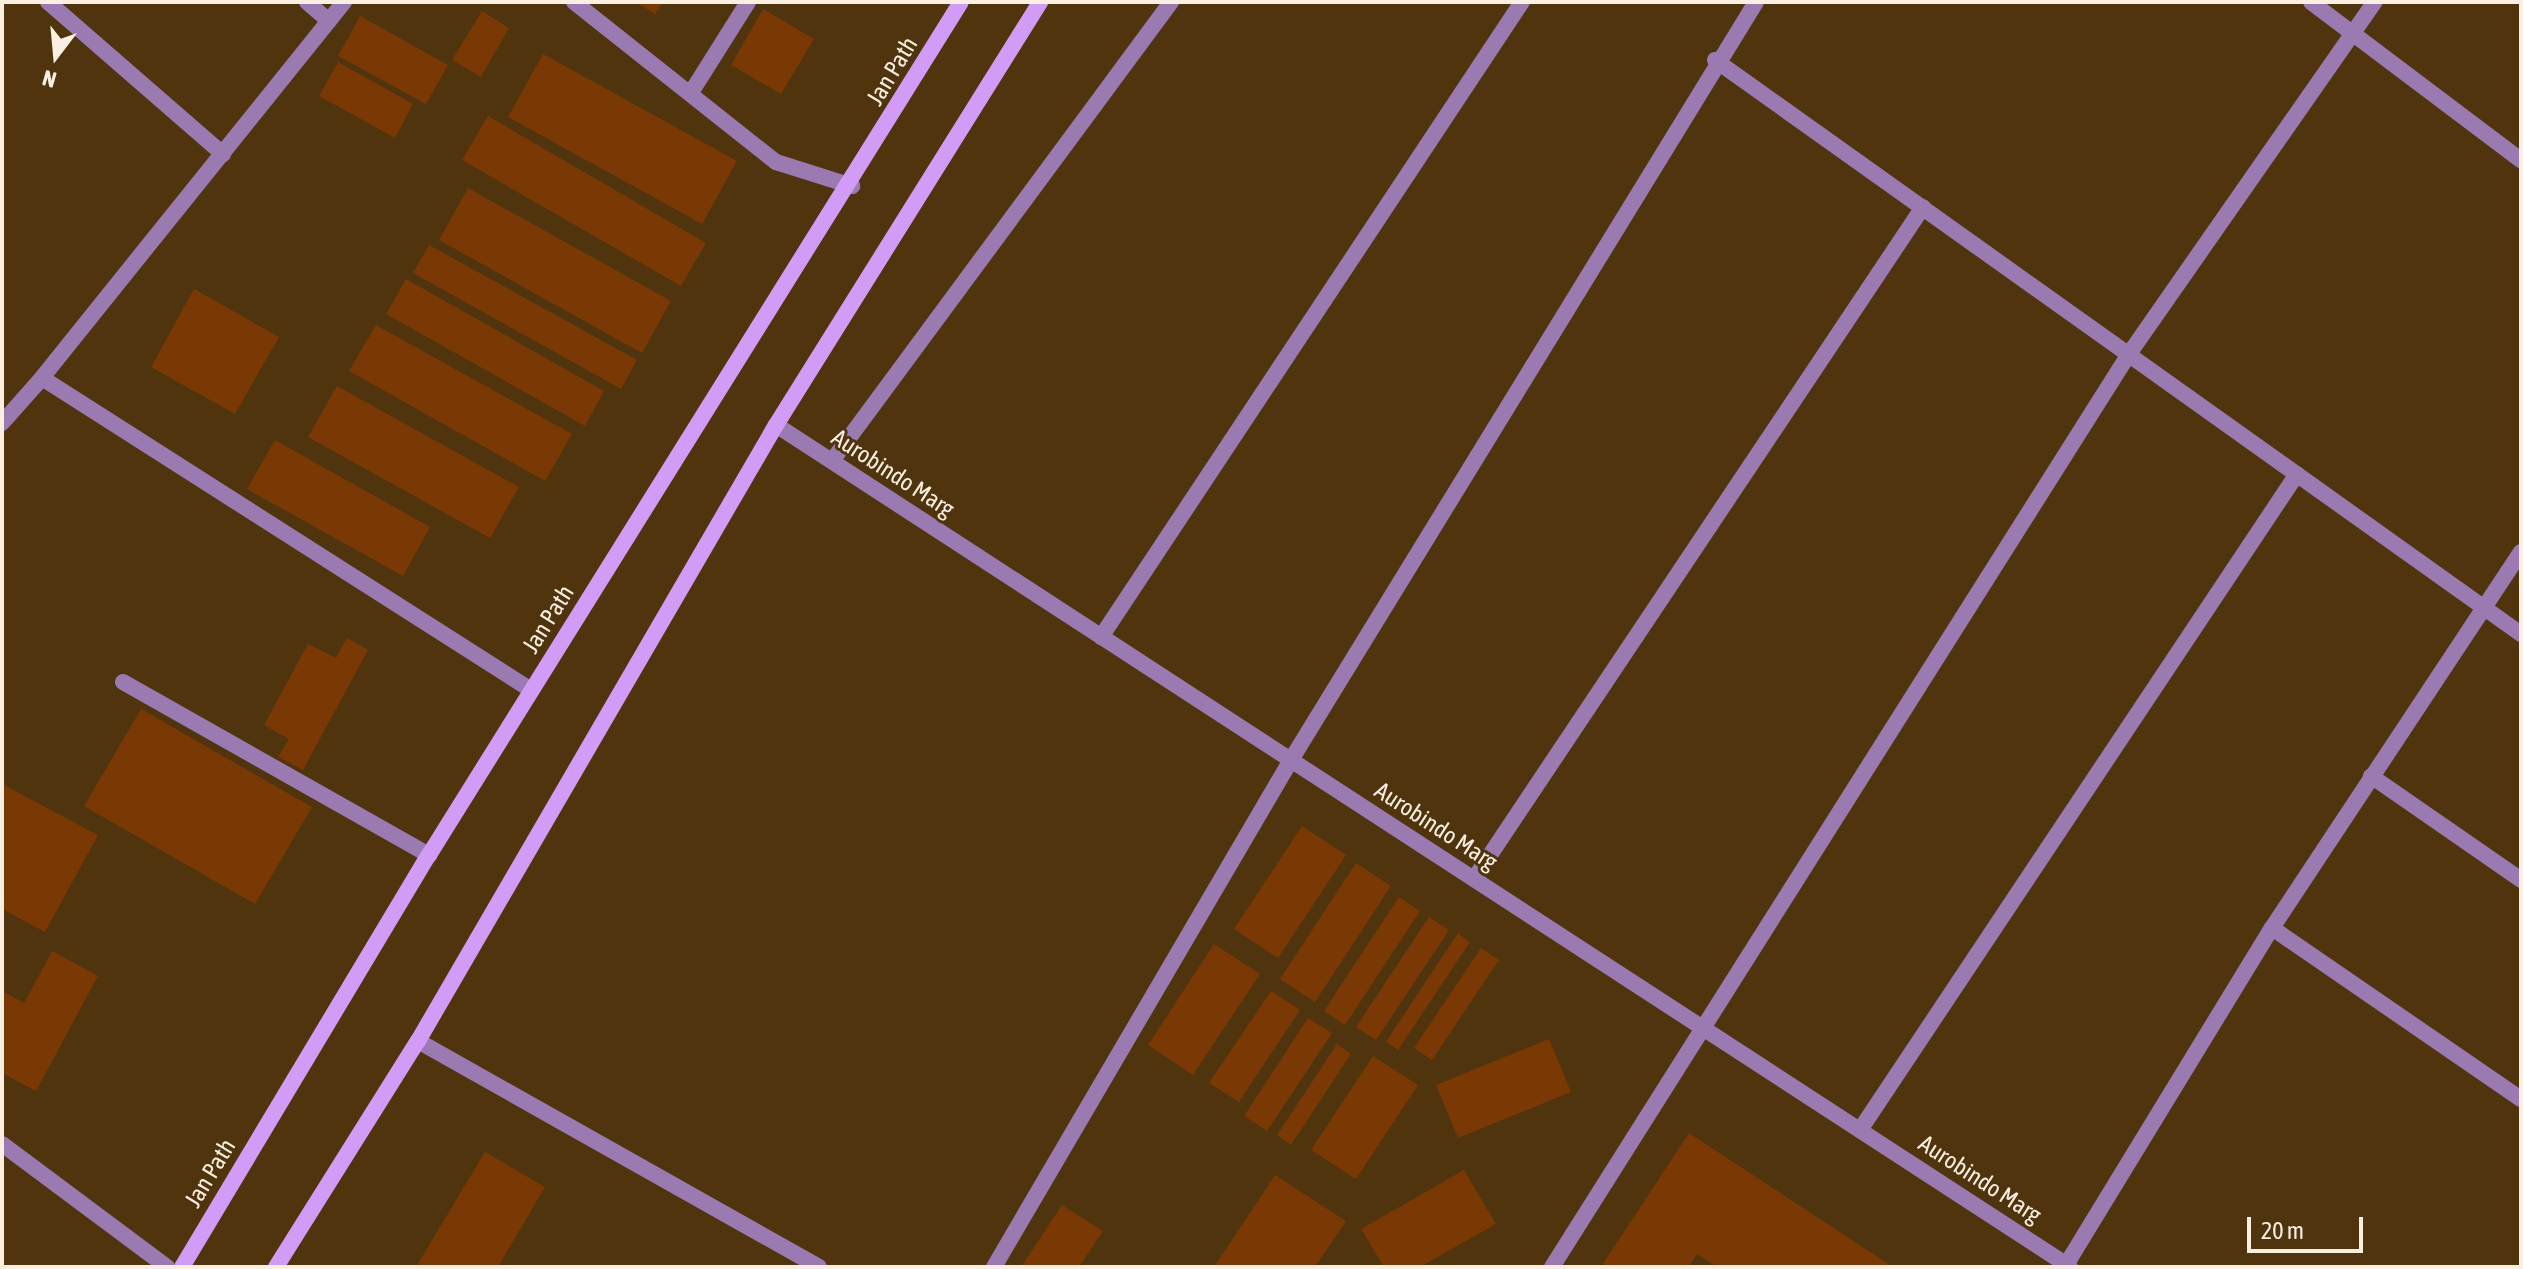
<!DOCTYPE html>
<html>
<head>
<meta charset="utf-8">
<style>
	body { margin:0 }
	#map { position:relative; width:2523px; height:1269px; overflow:hidden; background:#4f340e; font-family:"Asap Condensed",sans-serif }
	div>[style] { position:absolute }
	.building>* { inset:0; background:#7a3804 }
	.minor>* { height:16px; margin:-8px; padding:0 8px; transform-origin:8px; border-radius:8px; background:#9b7ab2 }
	.tertiary>* { height:16px; margin:-8px; padding:0 8px; transform-origin:8px; border-radius:8px; background:#9b7ab2 }
	.secondary>* { height:16px; margin:-8px; padding:0 8px; transform-origin:8px; border-radius:8px; background:#d29cf6 }
	span { translate:-50% -50%; white-space:nowrap; text-align:center; line-height:1.15; -webkit-text-stroke:6px #4f340e; paint-order:stroke }
	.street-label { font-size:24px; color:#fbefe2 }
	.frame { position:absolute; inset:0; border:4px solid #fbefe2; pointer-events:none }
	.north { position:absolute; left:16px; top:16px; width:80px; height:80px; -webkit-text-stroke:6px #4f340e; paint-order:stroke; rotate:196deg; font-size:22px; font-weight:700; line-height:32px; text-align:center; color:#fbefe2 }
	.north::after { content:''; display:block; margin:auto; width:28px; height:36px; background:#fbefe2; clip-path:polygon(50% 0,100% 100%,50% 72%,0 100%) }
	.scale { position:absolute; left:2247px; top:1217px; width:116px; height:36px; box-sizing:border-box; border:4px solid #fbefe2; border-top:0; padding-left:10px; font-size:24px; line-height:28px; white-space:nowrap; color:#fbefe2; -webkit-text-stroke:6px #4f340e; paint-order:stroke }
</style>
</head>
<body>
<div id="map">
	<div class="building">
		<div style="clip-path:polygon(636px 2px,663px 2px,655px 14px)"></div>
		<div style="clip-path:polygon(763px 9px,814px 39px,781px 94px,731px 65px)"></div>
		<div style="clip-path:polygon(482px 11px,509px 28px,481px 77px,452px 60px)"></div>
		<div style="clip-path:polygon(360px 16px,448px 65px,426px 104px,338px 56px)"></div>
		<div style="clip-path:polygon(543px 54px,737px 161px,702px 224px,508px 117px)"></div>
		<div style="clip-path:polygon(338px 62px,413px 104px,395px 138px,319px 96px)"></div>
		<div style="clip-path:polygon(488px 116px,706px 243px,681px 286px,462px 160px)"></div>
		<div style="clip-path:polygon(468px 188px,671px 301px,642px 353px,439px 240px)"></div>
		<div style="clip-path:polygon(429px 245px,637px 360px,621px 389px,413px 273px)"></div>
		<div style="clip-path:polygon(406px 279px,604px 391px,585px 426px,386px 314px)"></div>
		<div style="clip-path:polygon(194px 289px,279px 337px,235px 414px,151px 367px)"></div>
		<div style="clip-path:polygon(376px 325px,572px 434px,545px 481px,349px 371px)"></div>
		<div style="clip-path:polygon(337px 386px,519px 487px,490px 538px,308px 437px)"></div>
		<div style="clip-path:polygon(275px 440px,430px 527px,403px 576px,247px 489px)"></div>
		<div style="clip-path:polygon(347px 638px,368px 650px,303px 770px,278px 757px,289px 739px,264px 725px,308px 644px,336px 658px)"></div>
		<div style="clip-path:polygon(141px 709px,312px 807px,255px 904px,84px 806px)"></div>
		<div style="clip-path:polygon(2px 784px,98px 835px,45px 932px,2px 909px)"></div>
		<div style="clip-path:polygon(1302px 826px,1346px 855px,1278px 958px,1234px 929px)"></div>
		<div style="clip-path:polygon(1356px 863px,1391px 886px,1315px 1002px,1280px 979px)"></div>
		<div style="clip-path:polygon(1399px 897px,1420px 911px,1345px 1025px,1324px 1011px)"></div>
		<div style="clip-path:polygon(1429px 917px,1449px 930px,1376px 1040px,1356px 1027px)"></div>
		<div style="clip-path:polygon(1458px 933px,1470px 942px,1398px 1050px,1386px 1042px)"></div>
		<div style="clip-path:polygon(1214px 944px,1260px 974px,1193px 1075px,1148px 1045px)"></div>
		<div style="clip-path:polygon(1481px 948px,1499px 960px,1432px 1060px,1414px 1048px)"></div>
		<div style="clip-path:polygon(52px 951px,98px 976px,36px 1091px,2px 1073px,2px 991px,24px 1003px)"></div>
		<div style="clip-path:polygon(1271px 991px,1300px 1010px,1239px 1102px,1209px 1083px)"></div>
		<div style="clip-path:polygon(1308px 1018px,1332px 1033px,1267px 1131px,1244px 1116px)"></div>
		<div style="clip-path:polygon(1549px 1039px,1571px 1092px,1458px 1138px,1436px 1085px)"></div>
		<div style="clip-path:polygon(1337px 1044px,1351px 1054px,1291px 1145px,1277px 1135px)"></div>
		<div style="clip-path:polygon(1373px 1056px,1418px 1085px,1356px 1179px,1311px 1150px)"></div>
		<div style="clip-path:polygon(1689px 1133px,1893px 1267px,1717px 1267px,1697px 1254px,1688px 1267px,1601px 1267px)"></div>
		<div style="clip-path:polygon(485px 1152px,545px 1187px,498px 1267px,416px 1267px)"></div>
		<div style="clip-path:polygon(1464px 1170px,1496px 1224px,1420px 1267px,1384px 1267px,1361px 1229px)"></div>
		<div style="clip-path:polygon(1275px 1175px,1346px 1221px,1315px 1267px,1214px 1267px)"></div>
		<div style="clip-path:polygon(1062px 1205px,1103px 1231px,1079px 1267px,1021px 1267px)"></div>
	</div>
	<div class="minor">
		<div style="left:48px;top:2px;width:232px;rotate:41deg"></div>
		<div style="left:307px;top:2px;width:29px;rotate:41deg"></div>
		<div style="left:344px;top:2px;width:482px;rotate:128.8deg"></div>
		<div style="left:42px;top:378px;width:580px;rotate:32.54deg"></div>
		<div style="left:574px;top:2px;width:258px;rotate:38.4deg"></div>
		<div style="left:776px;top:162px;width:80px;rotate:17.5deg"></div>
		<div style="left:2311px;top:2px;width:263px;rotate:37deg"></div>
		<div style="left:1715px;top:60px;width:990px;rotate:35.46deg"></div>
		<div style="left:692px;top:91px;width:105px;rotate:-57.8deg"></div>
		<div style="left:2px;top:423px;width:60px;rotate:-48.4deg"></div>
		<div style="left:832px;top:461px;width:571px;rotate:-53.55deg"></div>
		<div style="left:1101px;top:637px;width:762px;rotate:-56.46deg"></div>
		<div style="left:123px;top:682px;width:352px;rotate:29.5deg"></div>
		<div style="left:2371px;top:776px;width:183px;rotate:34.7deg"></div>
		<div style="left:1474px;top:879px;width:808px;rotate:-56.25deg"></div>
		<div style="left:2272px;top:928px;width:302px;rotate:34.5deg"></div>
		<div style="left:418px;top:1041px;width:460px;rotate:29.4deg"></div>
		<div style="left:1860px;top:1130px;width:788px;rotate:-56.33deg"></div>
		<div style="left:2px;top:1144px;width:206px;rotate:36.7deg"></div>
		<div style="left:2066px;top:1265px;width:395px;rotate:-58.6deg"></div>
		<div style="left:2272px;top:928px;width:451px;rotate:-56.5deg"></div>
		<div style="left:994px;top:1267px;width:588px;rotate:-59.64deg"></div>
		<div style="left:1291px;top:760px;width:889px;rotate:-58.47deg"></div>
		<div style="left:1552px;top:1267px;width:1080px;rotate:-57.71deg"></div>
		<div style="left:2129px;top:354px;width:429px;rotate:-55.1deg"></div>
	</div>
	<div class="tertiary">
		<div style="left:776px;top:425px;width:1544px;rotate:33.05deg"></div>
	</div>
	<div class="secondary">
		<div style="left:182px;top:1267px;width:480px;rotate:-59.1deg"></div>
		<div style="left:429px;top:855px;width:1005px;rotate:-58.05deg"></div>
		<div style="left:276px;top:1267px;width:267px;rotate:-57.9deg"></div>
		<div style="left:418px;top:1041px;width:712px;rotate:-59.84deg"></div>
		<div style="left:776px;top:425px;width:499px;rotate:-58deg"></div>
	</div>
	<div class="street-label">
		<span style="left:892px;top:71px;rotate:-59deg">Jan Path</span>
		<span style="left:893px;top:473px;rotate:33deg">Aurobindo Marg</span>
		<span style="left:548px;top:619px;rotate:-58deg">Jan Path</span>
		<span style="left:1436px;top:826px;rotate:33deg">Aurobindo Marg</span>
		<span style="left:210px;top:1173px;rotate:-59deg">Jan Path</span>
		<span style="left:1980px;top:1179px;rotate:33deg">Aurobindo Marg</span>
	</div>
	<div class="frame"></div>
	<div class="north">N</div>
	<div class="scale">20 m</div>
</div>
</body>
</html>
